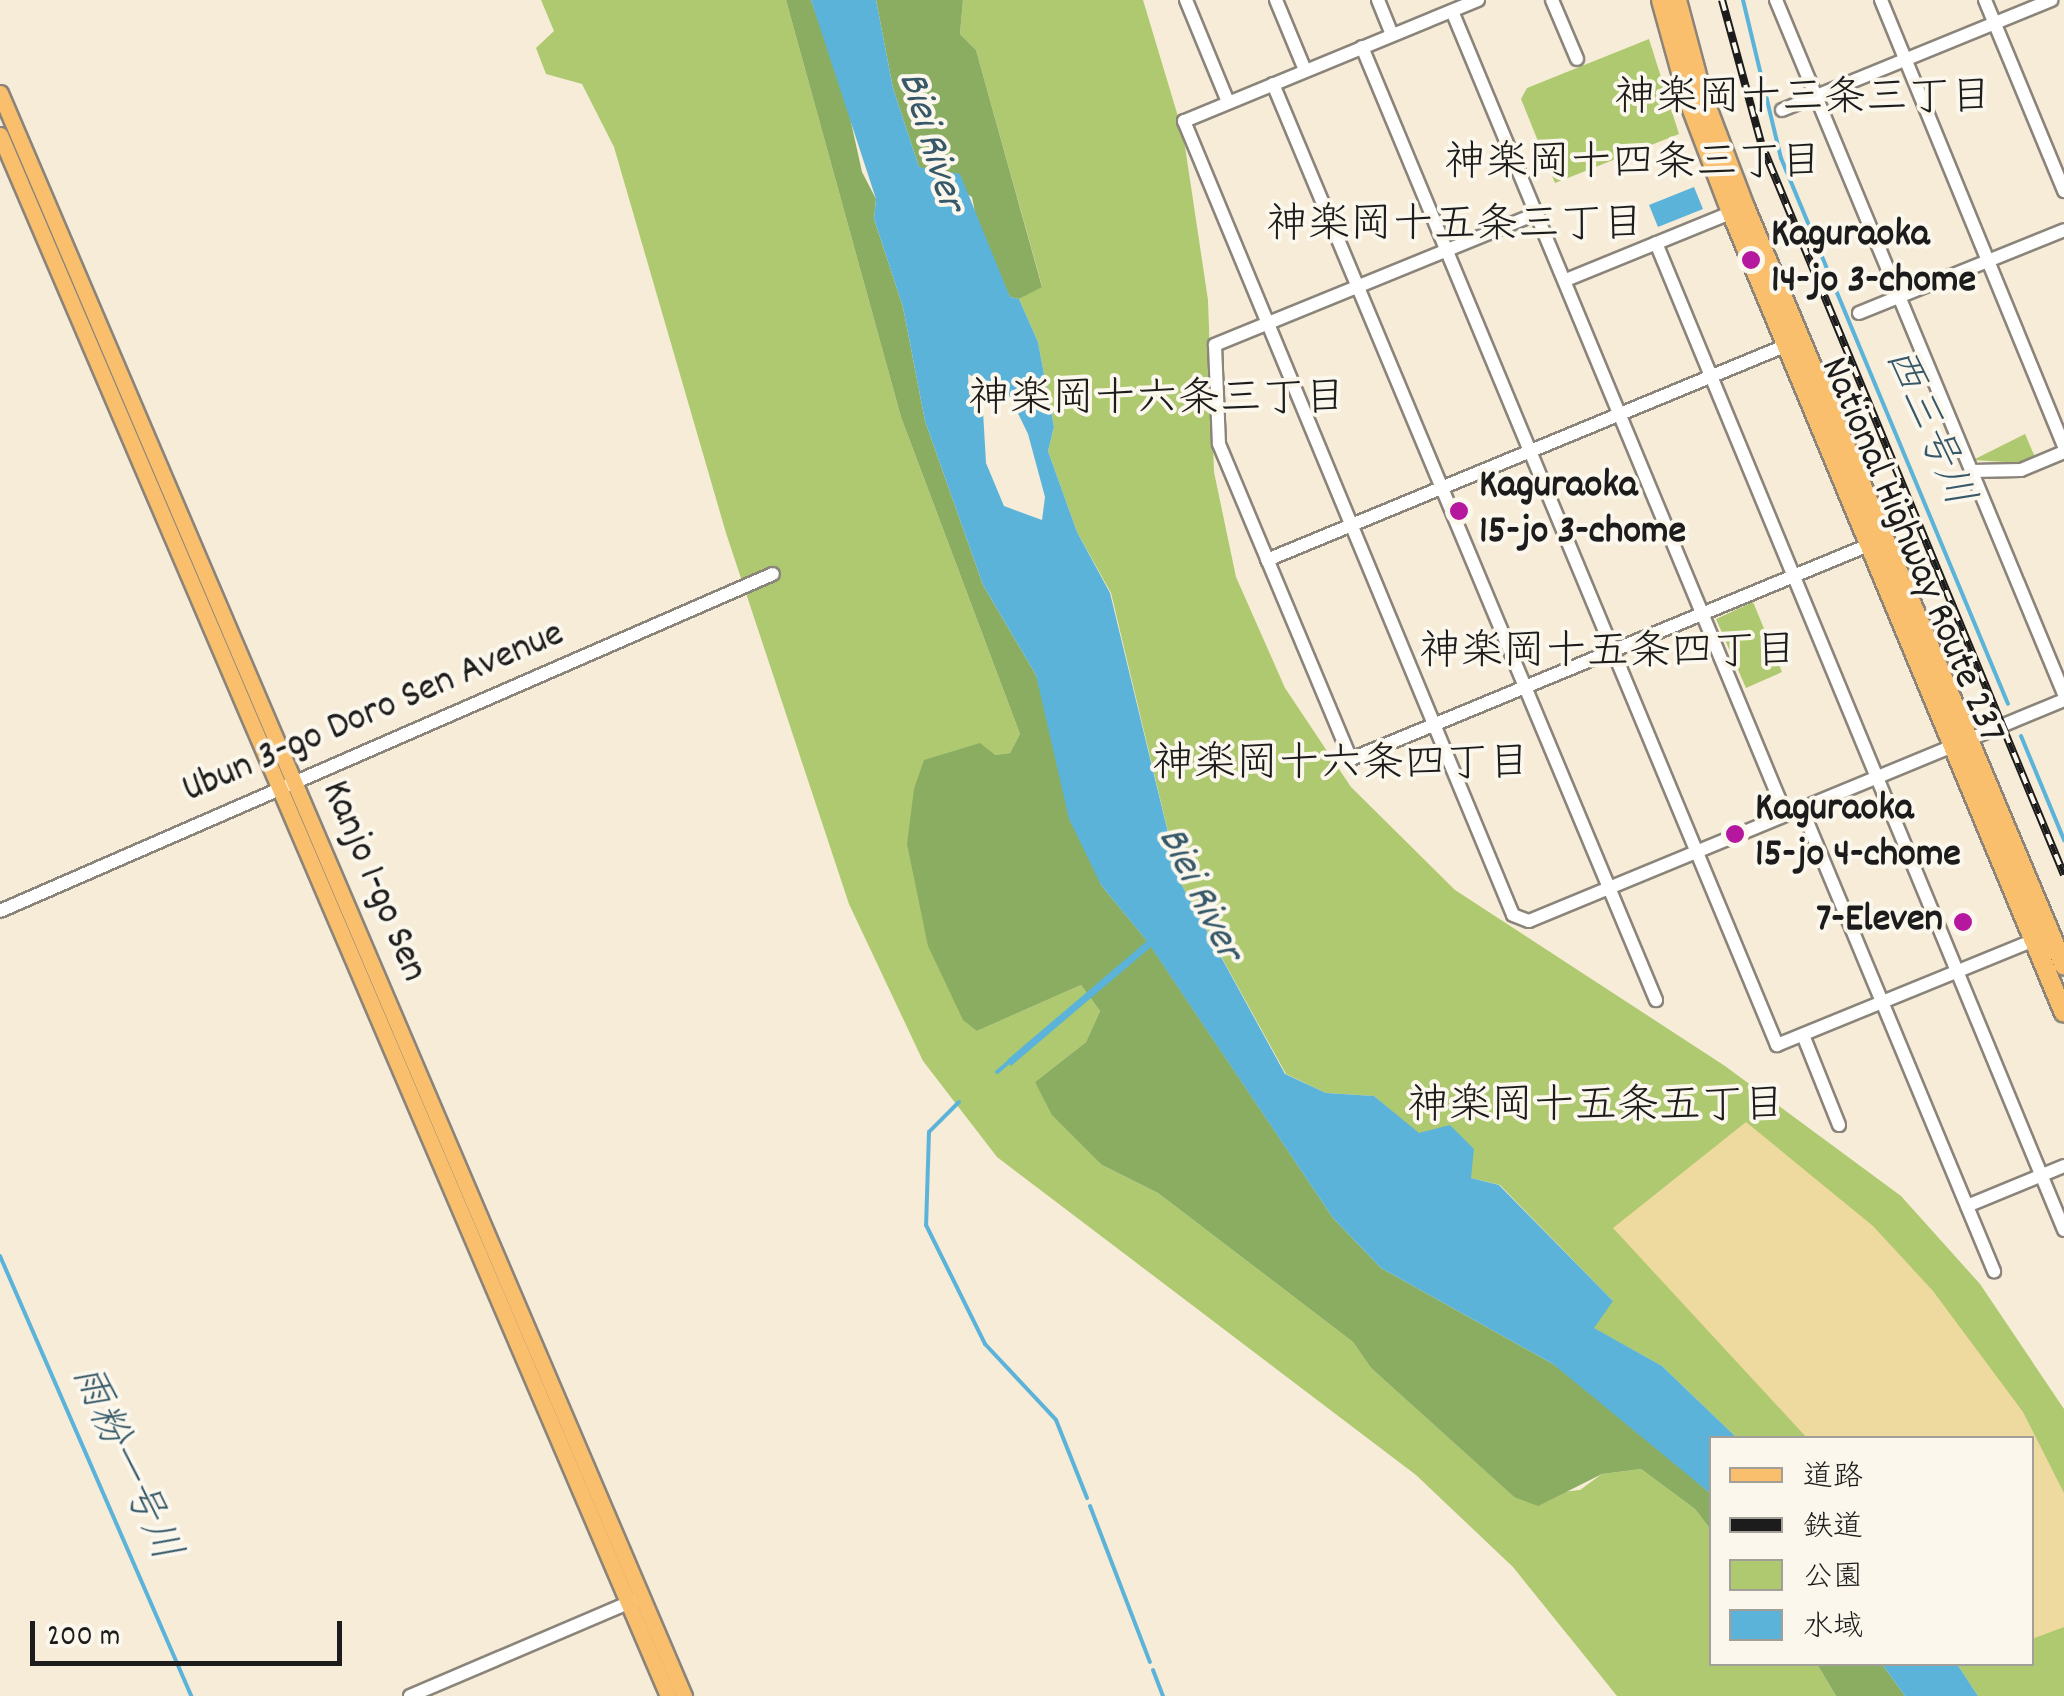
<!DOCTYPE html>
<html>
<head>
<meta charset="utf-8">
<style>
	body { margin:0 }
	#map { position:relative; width:2064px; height:1696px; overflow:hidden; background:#f7ecd8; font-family:Dekko,"Klee One",sans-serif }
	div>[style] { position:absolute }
	.green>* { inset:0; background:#aec96f }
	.forest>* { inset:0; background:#8aad62 }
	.sand>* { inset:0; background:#eeda9e }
	.water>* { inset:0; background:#5cb3d9 }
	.stream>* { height:4px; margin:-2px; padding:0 2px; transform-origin:2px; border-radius:2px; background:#5cb3d9 }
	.roads { filter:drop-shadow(2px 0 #8a847a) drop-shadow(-2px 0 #8a847a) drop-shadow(0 2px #8a847a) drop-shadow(0 -2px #8a847a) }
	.minor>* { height:12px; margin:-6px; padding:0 6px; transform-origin:6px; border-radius:6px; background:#fff }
	.major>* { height:15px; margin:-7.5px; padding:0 7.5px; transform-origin:7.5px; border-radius:7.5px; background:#f9bf6d }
	.highway>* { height:18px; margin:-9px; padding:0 9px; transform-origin:9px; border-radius:9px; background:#f9bf6d }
	.rail>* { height:8px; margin-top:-4px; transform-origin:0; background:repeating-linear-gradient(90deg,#fbf7ec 0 11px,#1c1c1c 0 22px); box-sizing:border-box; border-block:2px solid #1c1c1c }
	.dots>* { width:28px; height:28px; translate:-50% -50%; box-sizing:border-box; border:5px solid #fbf7ec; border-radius:50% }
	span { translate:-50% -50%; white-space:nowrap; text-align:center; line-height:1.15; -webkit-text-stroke:8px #fbf7ec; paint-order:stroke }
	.poi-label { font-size:40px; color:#1c1c1c; font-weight:700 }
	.left { translate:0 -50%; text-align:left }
	.right { translate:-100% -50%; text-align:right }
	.street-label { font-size:40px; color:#1c1c1c }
	.neighbourhood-label { font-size:42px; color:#1c1c1c }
	.water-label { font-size:42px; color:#365868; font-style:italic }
	.legend { position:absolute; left:1709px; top:1436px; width:325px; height:230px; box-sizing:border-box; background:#fbf7ec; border:2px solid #a29f99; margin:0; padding:12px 18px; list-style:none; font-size:30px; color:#1c1c1c }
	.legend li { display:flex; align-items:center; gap:20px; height:50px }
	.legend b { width:50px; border:2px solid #a29f99 }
	.scale { position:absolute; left:30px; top:1621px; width:312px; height:45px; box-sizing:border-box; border:5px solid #1c1c1c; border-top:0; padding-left:12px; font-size:30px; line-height:35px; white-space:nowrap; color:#1c1c1c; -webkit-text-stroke:8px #fbf7ec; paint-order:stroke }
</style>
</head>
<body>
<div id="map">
	<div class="green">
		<div style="clip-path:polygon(541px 0,786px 0,901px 417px,1020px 734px,1010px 753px,995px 755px,977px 1031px,1081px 985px,1100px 1011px,1086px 1042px,1035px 1082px,1102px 1165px,1158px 1193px,1353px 1342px,1371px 1368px,1514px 1497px,1580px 1490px,1602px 1474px,1641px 1469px,1695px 1509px,1711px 1530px,1712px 1664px,1817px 1664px,1836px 1696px,1617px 1696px,1513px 1567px,1416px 1475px,997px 1157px,923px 1061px,849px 904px,726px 533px,614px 147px,582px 84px,546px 74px,536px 48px,554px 31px)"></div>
		<div style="clip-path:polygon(963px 0,1143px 0,1183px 133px,1208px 300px,1214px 472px,1236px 577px,1285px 688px,1351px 787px,1455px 890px,1725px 1066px,1901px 1196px,1980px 1284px,2064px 1409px,2064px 1696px,1978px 1696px,1957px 1664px,2032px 1664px,2032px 1438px,1737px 1438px,1662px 1366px,1593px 1328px,1612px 1300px,1500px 1185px,1471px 1178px,1374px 1096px,1326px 1093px,1286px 1074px,1180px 882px,1111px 593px,1077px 532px,1048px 451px,1054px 427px,1038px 342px,1019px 299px,1042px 286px,976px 50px,960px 34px)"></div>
		<div style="clip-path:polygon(1649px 39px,1679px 134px,1555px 183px,1521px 99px,1527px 88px)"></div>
		<div style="clip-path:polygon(2025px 434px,2035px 457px,2021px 463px,1973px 460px)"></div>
		<div style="clip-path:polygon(1753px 602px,1782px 672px,1746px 688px,1716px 619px)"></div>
	</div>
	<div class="forest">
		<div style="clip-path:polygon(786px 0,811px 0,845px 95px,862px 172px,876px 199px,874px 219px,903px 307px,925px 421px,983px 585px,1036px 675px,1101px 885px,1148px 942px,1333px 1218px,1381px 1268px,1553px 1364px,1620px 1414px,1711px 1494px,1711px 1530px,1695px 1509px,1641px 1469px,1602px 1474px,1538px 1506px,1514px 1497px,1371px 1368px,1353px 1342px,1158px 1193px,1102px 1165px,1052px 1115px,1035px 1082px,1086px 1042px,1100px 1011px,1081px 985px,977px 1031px,963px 1020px,928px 946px,907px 844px,914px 789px,924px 760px,980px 743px,995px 755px,1010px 753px,1020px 734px,901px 417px)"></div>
		<div style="clip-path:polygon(876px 0,963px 0,960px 34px,976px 50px,1042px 287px,1019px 299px,1010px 297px,978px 228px,972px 197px,919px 167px,893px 88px)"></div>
		<div style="clip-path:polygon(1817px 1664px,1882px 1664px,1905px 1696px,1836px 1696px)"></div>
	</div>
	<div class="sand">
		<div style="clip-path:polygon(1746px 1122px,1873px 1226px,1933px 1291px,2023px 1412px,2064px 1493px,2064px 1627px,2032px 1639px,2032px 1438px,1807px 1438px,1613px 1228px)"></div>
	</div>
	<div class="water">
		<div style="clip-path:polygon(evenodd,811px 0,876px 0,893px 88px,919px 167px,960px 174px,1010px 297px,1019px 299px,1038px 342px,1054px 427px,1048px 451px,1077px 532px,1110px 593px,1180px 882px,1285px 1074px,1326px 1093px,1374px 1096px,1419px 1133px,1450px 1125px,1474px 1149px,1471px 1178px,1499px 1185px,1613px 1301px,1594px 1328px,1662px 1366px,1737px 1438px,1712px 1438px,1711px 1494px,1553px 1364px,1381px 1268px,1333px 1218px,1151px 947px,1011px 1066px,1007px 1060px,1147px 941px,1101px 885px,1069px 819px,1036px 675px,983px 585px,925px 421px,903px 307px,874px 219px,876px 199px,811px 0,968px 374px,1009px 395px,1028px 434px,1045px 497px,1042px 520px,1004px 506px,986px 463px,983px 411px,969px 394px,968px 374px)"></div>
		<div style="clip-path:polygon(1694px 187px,1703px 209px,1658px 227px,1649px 205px)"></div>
		<div style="clip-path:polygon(1882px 1664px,1957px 1664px,1978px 1696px,1905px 1696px)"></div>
	</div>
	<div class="stream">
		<div style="left:1743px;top:0;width:163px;rotate:76.5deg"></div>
		<div style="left:1781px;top:158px;width:591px;rotate:67.42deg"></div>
		<div style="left:2021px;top:736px;width:113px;rotate:67.5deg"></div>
		<div style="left:997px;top:1072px;width:16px;rotate:-40deg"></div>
		<div style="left:959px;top:1102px;width:42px;rotate:135deg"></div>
		<div style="left:929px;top:1132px;width:93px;rotate:91.8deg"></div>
		<div style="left:926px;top:1225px;width:133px;rotate:63.6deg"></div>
		<div style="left:985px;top:1344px;width:104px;rotate:46.9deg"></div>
		<div style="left:1056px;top:1420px;width:84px;rotate:68.3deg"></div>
		<div style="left:0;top:1256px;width:480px;rotate:66.5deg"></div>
		<div style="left:1090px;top:1506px;width:167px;rotate:69deg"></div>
		<div style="left:1153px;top:1670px;width:28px;rotate:69deg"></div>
	</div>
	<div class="roads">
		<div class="minor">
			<div style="left:1186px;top:0;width:110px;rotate:67.6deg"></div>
			<div style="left:1276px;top:0;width:76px;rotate:67.5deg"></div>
			<div style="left:1378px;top:0;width:37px;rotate:68deg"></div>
			<div style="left:1478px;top:0;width:318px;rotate:157.6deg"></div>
			<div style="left:1184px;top:121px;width:859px;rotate:67.49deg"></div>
			<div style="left:1513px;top:915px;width:17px;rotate:21deg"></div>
			<div style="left:1529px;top:921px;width:579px;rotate:-22.44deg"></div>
			<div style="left:1552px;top:0;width:64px;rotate:67deg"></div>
			<div style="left:1776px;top:0;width:751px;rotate:67.46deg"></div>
			<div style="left:1881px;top:0;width:482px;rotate:67.7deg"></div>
			<div style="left:1985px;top:0;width:207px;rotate:67.5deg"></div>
			<div style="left:1452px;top:11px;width:868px;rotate:67.45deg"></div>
			<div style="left:1362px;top:47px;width:1081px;rotate:67.42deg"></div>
			<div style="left:1777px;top:1045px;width:283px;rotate:-22.2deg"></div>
			<div style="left:1273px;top:84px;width:993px;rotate:67.31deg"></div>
			<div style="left:1782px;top:110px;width:291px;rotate:-22.2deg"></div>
			<div style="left:1538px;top:213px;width:349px;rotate:157.8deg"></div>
			<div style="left:1215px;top:345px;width:99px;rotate:87.7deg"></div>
			<div style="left:1219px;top:444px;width:342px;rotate:67.3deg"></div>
			<div style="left:1351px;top:759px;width:568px;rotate:-22.46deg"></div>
			<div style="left:1656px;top:243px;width:1068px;rotate:67.54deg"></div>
			<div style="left:1566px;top:280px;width:183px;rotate:-22.2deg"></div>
			<div style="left:1859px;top:313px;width:221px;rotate:-22deg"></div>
			<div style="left:1971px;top:471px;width:50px;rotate:-1.1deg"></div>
			<div style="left:2021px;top:470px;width:47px;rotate:-22.7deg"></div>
			<div style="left:1267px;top:560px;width:568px;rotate:-22.46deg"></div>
			<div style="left:1801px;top:807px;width:503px;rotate:67.42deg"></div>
			<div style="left:0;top:911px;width:843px;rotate:-23.56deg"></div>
			<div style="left:1803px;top:1035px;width:97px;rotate:68.2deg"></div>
			<div style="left:1967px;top:1206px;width:105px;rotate:-22.4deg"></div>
			<div style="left:410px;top:1696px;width:247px;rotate:-23.1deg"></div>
		</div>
		<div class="major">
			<div style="left:0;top:93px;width:1743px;rotate:66.89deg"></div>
			<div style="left:0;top:135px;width:1698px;rotate:66.83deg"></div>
		</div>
		<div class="highway">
			<div style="left:1661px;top:0;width:106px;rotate:74.6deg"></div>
			<div style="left:1689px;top:102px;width:118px;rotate:69.1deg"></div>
			<div style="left:1731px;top:212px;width:867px;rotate:67.43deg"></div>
			<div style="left:1677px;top:0;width:97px;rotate:75.1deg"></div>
			<div style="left:1702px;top:94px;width:121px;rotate:69.2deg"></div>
			<div style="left:1745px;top:207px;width:823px;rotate:67.2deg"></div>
		</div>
	</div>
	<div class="rail">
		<div style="left:1722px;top:0;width:148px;rotate:74.7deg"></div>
		<div style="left:1761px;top:143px;width:792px;rotate:67.51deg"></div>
	</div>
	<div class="dots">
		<div style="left:1751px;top:260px;background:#b5179e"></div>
		<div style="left:1459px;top:511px;background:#b5179e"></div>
		<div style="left:1735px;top:834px;background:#b5179e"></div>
		<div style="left:1963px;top:922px;background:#b5179e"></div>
	</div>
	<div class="poi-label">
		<span class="left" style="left:1771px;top:260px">Kaguraoka<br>14-jo 3-chome</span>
		<span class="left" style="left:1479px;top:511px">Kaguraoka<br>15-jo 3-chome</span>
		<span class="left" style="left:1755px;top:834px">Kaguraoka<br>15-jo 4-chome</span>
		<span class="right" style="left:1943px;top:922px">7-Eleven</span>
	</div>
	<div class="street-label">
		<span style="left:1910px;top:551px;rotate:67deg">National Highway Route 237</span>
		<span style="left:374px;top:714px;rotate:-23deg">Ubun 3-go Doro Sen Avenue</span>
		<span style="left:372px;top:882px;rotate:67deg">Kanjo 1-go Sen</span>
	</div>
	<div class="neighbourhood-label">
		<span style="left:1803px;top:101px">神楽岡十三条三丁目</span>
		<span style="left:1633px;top:166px">神楽岡十四条三丁目</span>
		<span style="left:1455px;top:228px">神楽岡十五条三丁目</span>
		<span style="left:1157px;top:402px">神楽岡十六条三丁目</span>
		<span style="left:1608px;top:655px">神楽岡十五条四丁目</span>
		<span style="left:1341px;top:767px">神楽岡十六条四丁目</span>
		<span style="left:1596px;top:1109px">神楽岡十五条五丁目</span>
	</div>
	<div class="water-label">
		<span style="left:929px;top:142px;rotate:73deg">Biei River</span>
		<span style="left:1926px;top:428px;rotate:67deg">西三号川</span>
		<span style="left:1198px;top:895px;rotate:64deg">Biei River</span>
		<span style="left:123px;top:1464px;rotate:66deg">雨粉一号川</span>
	</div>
	<ul class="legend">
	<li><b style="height:12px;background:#f9bf6d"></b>道路</li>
	<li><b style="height:12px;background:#1c1c1c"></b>鉄道</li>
	<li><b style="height:28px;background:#aec96f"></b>公園</li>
	<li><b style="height:28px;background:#5cb3d9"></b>水域</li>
	</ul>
	<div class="scale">200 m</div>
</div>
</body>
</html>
